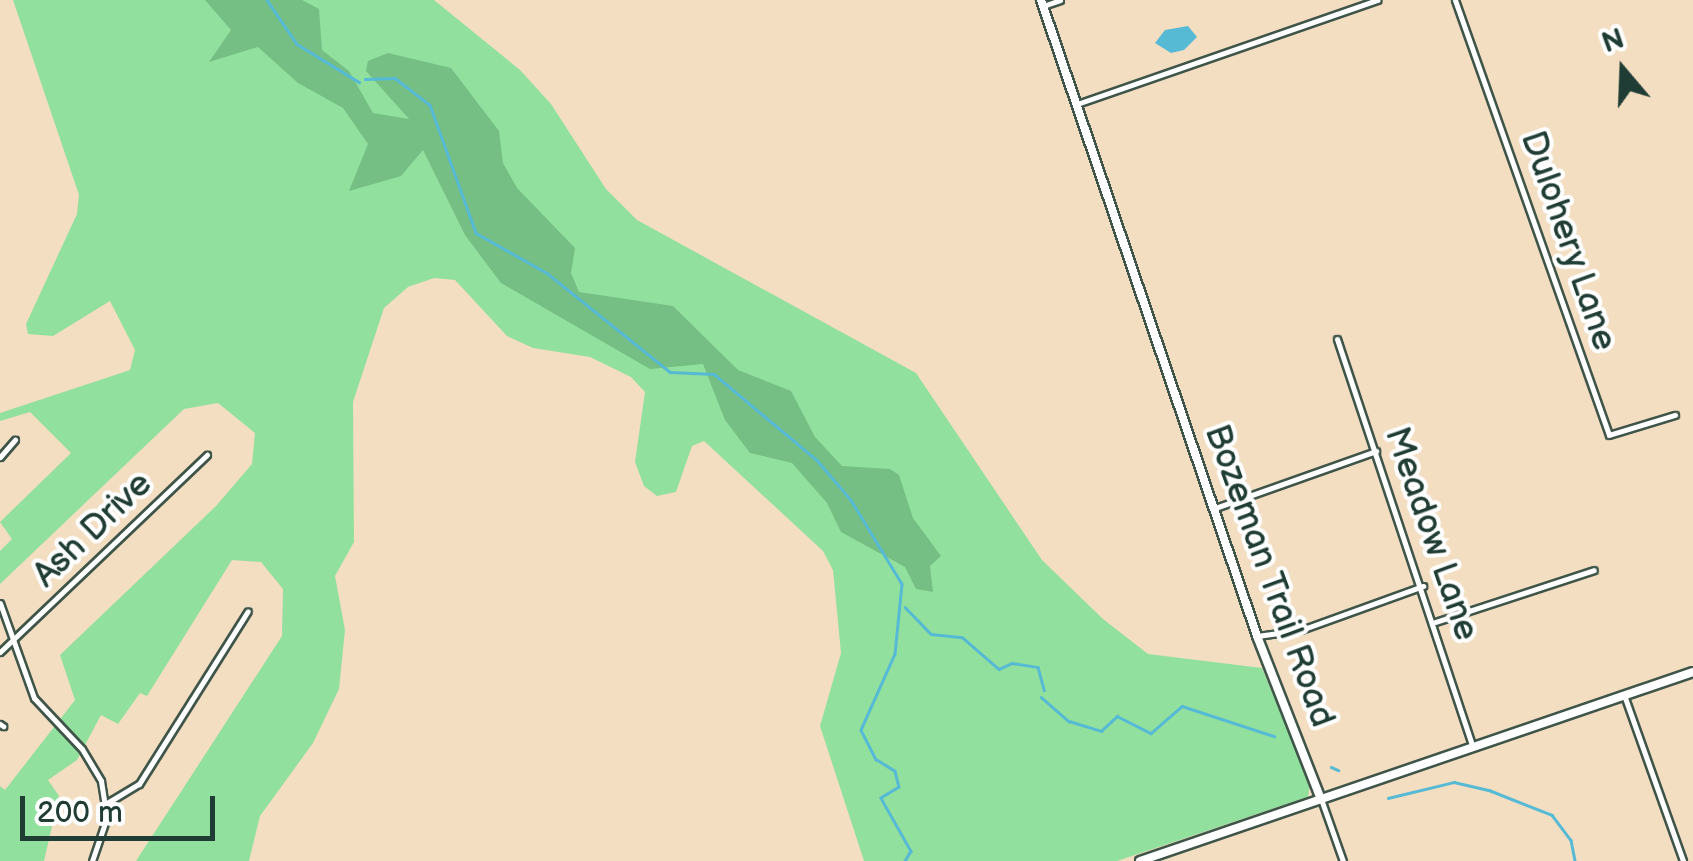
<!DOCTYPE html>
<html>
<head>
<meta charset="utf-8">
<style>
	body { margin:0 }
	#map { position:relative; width:1693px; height:861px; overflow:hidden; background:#f3dec2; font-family:"Balsamiq Sans",sans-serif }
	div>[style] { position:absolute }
	.green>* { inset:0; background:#92e09d }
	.forest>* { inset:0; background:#75be84 }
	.water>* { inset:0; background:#57bad5 }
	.stream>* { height:2.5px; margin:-1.25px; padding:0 1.25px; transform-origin:1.25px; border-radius:1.25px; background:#57bad5 }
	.roads { filter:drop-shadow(2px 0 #3f5549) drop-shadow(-2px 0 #3f5549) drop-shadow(0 2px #3f5549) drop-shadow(0 -2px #3f5549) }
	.street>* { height:5px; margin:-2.5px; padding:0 2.5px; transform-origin:2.5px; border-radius:2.5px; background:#fff }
	.secondary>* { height:8px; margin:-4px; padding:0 4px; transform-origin:4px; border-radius:4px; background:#fff }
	span { translate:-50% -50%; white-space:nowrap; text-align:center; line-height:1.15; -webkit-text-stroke:8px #fff; paint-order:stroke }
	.street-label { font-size:35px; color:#1f3d34 }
	.north { position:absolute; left:1573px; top:20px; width:100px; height:100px; -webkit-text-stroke:8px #fff; paint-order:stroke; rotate:341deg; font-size:28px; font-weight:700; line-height:40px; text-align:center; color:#1f3d34 }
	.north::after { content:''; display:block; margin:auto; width:35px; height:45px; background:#1f3d34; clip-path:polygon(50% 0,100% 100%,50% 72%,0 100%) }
	.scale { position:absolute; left:20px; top:796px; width:195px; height:45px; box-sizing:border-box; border:5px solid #1f3d34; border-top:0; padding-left:12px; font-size:30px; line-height:35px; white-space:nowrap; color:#1f3d34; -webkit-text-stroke:8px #fff; paint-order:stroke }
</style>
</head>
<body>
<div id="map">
	<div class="green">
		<div style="clip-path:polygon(13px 0,434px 0,520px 70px,551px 104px,606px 189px,637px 220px,916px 373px,1042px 560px,1103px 619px,1148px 654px,1262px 668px,1310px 784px,1308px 797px,1117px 861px,864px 861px,820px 726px,841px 653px,833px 570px,823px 551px,704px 441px,692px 446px,676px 492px,657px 496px,644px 486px,635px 462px,645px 392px,631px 377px,590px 357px,533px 348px,507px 336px,455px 280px,434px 278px,408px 287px,384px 308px,353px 402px,354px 542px,335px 576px,345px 630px,339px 689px,313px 743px,260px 816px,249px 861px,136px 861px,282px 636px,283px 589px,261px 562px,232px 560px,147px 696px,140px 693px,118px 724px,101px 715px,77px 760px,48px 780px,59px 796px,44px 861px,0 861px,0 786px,5px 790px,75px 700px,60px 655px,216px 506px,252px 464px,255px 433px,218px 403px,184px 409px,0 584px,0 551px,12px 539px,0 522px,71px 453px,30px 412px,0 421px,0 413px,130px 370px,135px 350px,110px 301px,53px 336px,28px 334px,26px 324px,77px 214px,79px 195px)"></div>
	</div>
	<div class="forest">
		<div style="clip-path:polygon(205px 0,302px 0,319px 9px,322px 50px,349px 71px,373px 113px,409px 119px,366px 71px,368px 61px,388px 53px,451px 68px,499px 131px,503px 163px,517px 188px,575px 248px,571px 273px,579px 292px,673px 306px,738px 370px,791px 391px,815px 437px,842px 466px,890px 469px,899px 475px,913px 518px,941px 556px,930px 566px,933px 592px,916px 589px,905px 567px,841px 532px,827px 503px,792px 463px,750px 453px,725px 420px,703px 364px,650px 369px,501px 283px,465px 235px,423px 150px,401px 176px,349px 191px,368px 144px,343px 108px,298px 83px,258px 47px,209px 62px,231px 30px)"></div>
	</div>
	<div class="water">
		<div style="clip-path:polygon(1188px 26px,1197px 37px,1184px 50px,1171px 53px,1155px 43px,1165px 30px)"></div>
	</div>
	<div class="stream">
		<div style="left:267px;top:0;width:53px;rotate:55.7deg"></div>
		<div style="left:297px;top:44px;width:73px;rotate:31.5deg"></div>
		<div style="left:365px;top:79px;width:30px;rotate:-2deg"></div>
		<div style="left:395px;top:78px;width:44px;rotate:37.6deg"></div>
		<div style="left:430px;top:105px;width:136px;rotate:70.2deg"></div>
		<div style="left:476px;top:233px;width:81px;rotate:29.4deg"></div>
		<div style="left:547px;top:273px;width:158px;rotate:38.8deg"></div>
		<div style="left:670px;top:372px;width:44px;rotate:2.6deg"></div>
		<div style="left:714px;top:374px;width:134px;rotate:39.9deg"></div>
		<div style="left:817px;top:460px;width:52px;rotate:49.6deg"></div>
		<div style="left:851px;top:500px;width:98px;rotate:58.7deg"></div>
		<div style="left:902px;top:584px;width:70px;rotate:95.7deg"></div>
		<div style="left:895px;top:654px;width:83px;rotate:114.1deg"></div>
		<div style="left:861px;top:730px;width:33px;rotate:63deg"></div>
		<div style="left:876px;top:759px;width:22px;rotate:32deg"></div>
		<div style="left:895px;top:771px;width:16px;rotate:76deg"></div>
		<div style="left:899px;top:787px;width:21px;rotate:149deg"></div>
		<div style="left:881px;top:798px;width:61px;rotate:60.5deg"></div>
		<div style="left:911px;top:851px;width:12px;rotate:121deg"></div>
		<div style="left:905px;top:607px;width:37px;rotate:46deg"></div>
		<div style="left:931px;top:634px;width:31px;rotate:6deg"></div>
		<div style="left:962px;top:637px;width:49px;rotate:40.9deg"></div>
		<div style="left:999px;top:669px;width:14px;rotate:-25deg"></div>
		<div style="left:1012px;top:663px;width:26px;rotate:9deg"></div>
		<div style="left:1038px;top:667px;width:24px;rotate:75deg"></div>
		<div style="left:1041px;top:697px;width:37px;rotate:41deg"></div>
		<div style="left:1069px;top:721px;width:34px;rotate:17deg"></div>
		<div style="left:1101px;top:731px;width:22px;rotate:-43deg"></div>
		<div style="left:1117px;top:716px;width:38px;rotate:27deg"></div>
		<div style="left:1151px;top:733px;width:41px;rotate:-41.1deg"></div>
		<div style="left:1182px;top:706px;width:97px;rotate:18.1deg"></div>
		<div style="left:1331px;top:767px;width:8px;rotate:23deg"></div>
		<div style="left:1388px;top:798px;width:68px;rotate:-13.6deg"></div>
		<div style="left:1454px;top:782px;width:36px;rotate:13deg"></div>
		<div style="left:1489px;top:790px;width:68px;rotate:21.6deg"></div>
		<div style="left:1552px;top:815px;width:31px;rotate:53deg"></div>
		<div style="left:1571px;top:840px;width:21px;rotate:79deg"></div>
	</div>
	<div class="roads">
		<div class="street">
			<div style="left:1455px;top:0;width:461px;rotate:70.5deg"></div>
			<div style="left:1609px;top:435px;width:69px;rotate:-16.9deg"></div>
			<div style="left:1043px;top:6px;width:18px;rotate:-19deg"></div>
			<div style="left:1077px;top:104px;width:318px;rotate:-19.1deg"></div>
			<div style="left:1337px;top:339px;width:430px;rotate:71.6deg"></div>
			<div style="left:0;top:457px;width:23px;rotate:-49deg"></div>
			<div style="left:1215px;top:508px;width:171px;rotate:-19.5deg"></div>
			<div style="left:0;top:603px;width:101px;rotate:70.3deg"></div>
			<div style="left:34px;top:698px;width:70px;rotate:46.7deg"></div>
			<div style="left:82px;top:749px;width:37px;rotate:59deg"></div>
			<div style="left:101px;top:781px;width:36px;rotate:81deg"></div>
			<div style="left:107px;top:817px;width:46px;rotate:108.8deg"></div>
			<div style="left:1435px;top:622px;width:167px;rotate:-18.1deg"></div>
			<div style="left:1257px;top:636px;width:44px;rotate:-7.8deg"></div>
			<div style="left:1301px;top:630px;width:130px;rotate:-19.8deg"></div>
			<div style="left:0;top:652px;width:286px;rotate:-43.6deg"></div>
			<div style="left:1624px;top:695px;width:176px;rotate:70.4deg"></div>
			<div style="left:0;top:724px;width:4px;rotate:34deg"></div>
			<div style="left:1321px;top:799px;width:66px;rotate:70.5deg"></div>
			<div style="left:107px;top:803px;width:37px;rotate:-31deg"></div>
			<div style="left:139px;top:784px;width:204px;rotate:-57.8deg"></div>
		</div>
		<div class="secondary">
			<div style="left:1041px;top:0;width:672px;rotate:71.24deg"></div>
			<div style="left:1257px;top:636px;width:175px;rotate:68.6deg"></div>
			<div style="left:1140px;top:861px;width:584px;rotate:-18.87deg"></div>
		</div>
	</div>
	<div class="street-label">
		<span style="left:1568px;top:241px;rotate:71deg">Dulohery Lane</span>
		<span style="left:93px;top:530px;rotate:-44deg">Ash Drive</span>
		<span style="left:1431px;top:534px;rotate:71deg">Meadow Lane</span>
		<span style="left:1269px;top:576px;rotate:70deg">Bozeman Trail Road</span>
	</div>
	<div class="north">N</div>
	<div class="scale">200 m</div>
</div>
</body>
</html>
